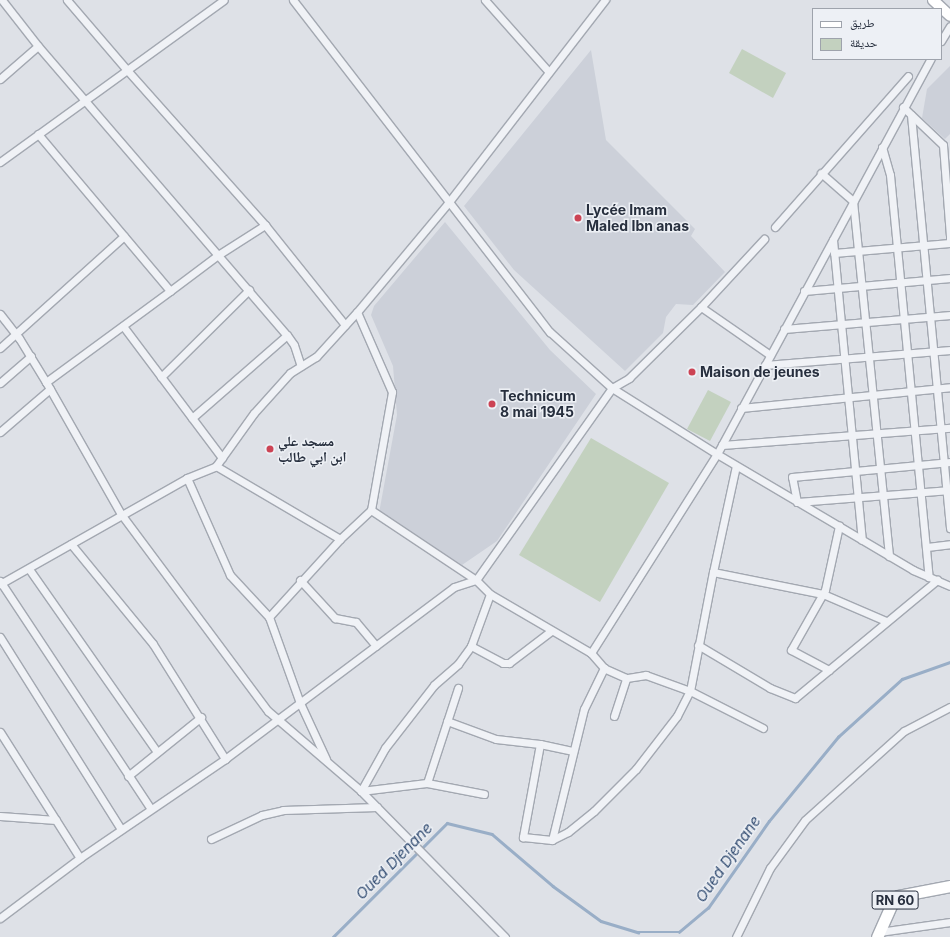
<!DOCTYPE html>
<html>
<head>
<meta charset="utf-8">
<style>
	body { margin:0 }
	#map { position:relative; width:950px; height:937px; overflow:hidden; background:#dee1e7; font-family:Inter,"Noto Naskh Arabic",sans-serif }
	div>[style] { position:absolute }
	.built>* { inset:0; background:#ccd0d9 }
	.green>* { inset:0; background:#c3d1bf }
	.stream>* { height:2.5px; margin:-1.25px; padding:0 1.25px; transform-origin:1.25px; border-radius:1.25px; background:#99aec7 }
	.roads { filter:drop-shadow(1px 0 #a3a8b1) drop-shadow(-1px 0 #a3a8b1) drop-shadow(0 1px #a3a8b1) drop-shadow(0 -1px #a3a8b1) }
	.street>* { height:7px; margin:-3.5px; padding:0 3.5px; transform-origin:3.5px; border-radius:3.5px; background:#f0f2f6 }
	.secondary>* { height:10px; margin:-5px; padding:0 5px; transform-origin:5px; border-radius:5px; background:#fff }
	.primary>* { height:11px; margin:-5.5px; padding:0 5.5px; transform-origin:5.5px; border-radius:5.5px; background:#fff }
	.dots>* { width:11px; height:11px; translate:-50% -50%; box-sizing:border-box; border:2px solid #edf0f5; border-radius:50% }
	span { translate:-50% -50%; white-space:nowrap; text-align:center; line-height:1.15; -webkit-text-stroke:3px #edf0f5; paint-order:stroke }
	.shield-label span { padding:1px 3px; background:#edf0f5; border:1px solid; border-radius:3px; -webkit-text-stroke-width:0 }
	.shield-label { font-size:13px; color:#272f3e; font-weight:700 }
	.poi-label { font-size:14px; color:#272f3e; font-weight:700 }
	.left { translate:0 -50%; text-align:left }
	.water-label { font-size:15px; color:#324c71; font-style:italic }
	.legend { position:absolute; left:812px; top:8px; width:130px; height:52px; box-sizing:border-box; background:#edf0f5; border:1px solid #9ea3ac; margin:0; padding:5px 7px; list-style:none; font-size:12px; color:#272f3e }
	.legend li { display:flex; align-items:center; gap:8px; height:20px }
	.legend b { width:20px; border:1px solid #9ea3ac }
</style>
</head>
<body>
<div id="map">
	<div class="built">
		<div style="clip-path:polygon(591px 50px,606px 140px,695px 229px,691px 236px,725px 272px,693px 305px,676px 304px,666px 317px,663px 333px,625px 371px,514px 270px,464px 206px)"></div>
		<div style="clip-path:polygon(950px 66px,950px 134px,945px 139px,922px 118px,927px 89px)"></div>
		<div style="clip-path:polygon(445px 222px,550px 350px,596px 394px,497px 541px,462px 565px,379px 513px,397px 415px,393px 366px,371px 315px,374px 306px)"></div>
	</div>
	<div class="green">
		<div style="clip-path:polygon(742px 49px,786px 73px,773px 98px,729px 73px)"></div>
		<div style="clip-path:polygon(708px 390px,731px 402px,710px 441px,687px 429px)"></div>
		<div style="clip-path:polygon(591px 438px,669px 483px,600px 602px,519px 555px)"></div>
	</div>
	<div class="stream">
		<div style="left:333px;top:937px;width:161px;rotate:-45deg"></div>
		<div style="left:447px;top:823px;width:46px;rotate:13.7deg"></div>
		<div style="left:492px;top:834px;width:80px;rotate:40.4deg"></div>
		<div style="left:553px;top:886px;width:59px;rotate:36.1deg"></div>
		<div style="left:601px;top:921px;width:39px;rotate:17deg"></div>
		<div style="left:638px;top:932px;width:41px"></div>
		<div style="left:679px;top:932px;width:38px;rotate:-40deg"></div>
		<div style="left:708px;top:908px;width:106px;rotate:-55deg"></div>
		<div style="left:769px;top:821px;width:109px;rotate:-50.6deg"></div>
		<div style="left:838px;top:737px;width:86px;rotate:-42.2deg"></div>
		<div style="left:902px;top:679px;width:51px;rotate:-19.5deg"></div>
	</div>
	<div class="roads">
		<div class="street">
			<div style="left:2px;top:0;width:58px;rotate:52deg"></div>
			<div style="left:38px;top:46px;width:381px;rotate:49.3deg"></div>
			<div style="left:287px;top:335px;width:12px;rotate:55deg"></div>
			<div style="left:294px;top:345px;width:22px;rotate:72deg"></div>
			<div style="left:67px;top:0;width:92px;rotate:49.4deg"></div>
			<div style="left:127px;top:70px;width:208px;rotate:48.3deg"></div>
			<div style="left:265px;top:225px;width:128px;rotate:51.3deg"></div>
			<div style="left:293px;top:0;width:420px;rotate:52.3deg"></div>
			<div style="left:550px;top:332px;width:84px;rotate:42.1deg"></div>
			<div style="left:612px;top:388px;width:124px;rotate:32.2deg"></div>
			<div style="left:717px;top:454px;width:228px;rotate:30.6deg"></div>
			<div style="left:913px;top:570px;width:40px;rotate:23.4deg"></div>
			<div style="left:485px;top:0;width:96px;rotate:48.4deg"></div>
			<div style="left:941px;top:41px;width:17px;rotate:-59deg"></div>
			<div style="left:0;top:79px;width:50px;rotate:-41deg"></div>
			<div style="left:903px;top:107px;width:55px;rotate:43.5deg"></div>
			<div style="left:943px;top:145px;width:92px;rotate:85.6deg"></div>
			<div style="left:911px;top:115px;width:415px;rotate:84.6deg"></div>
			<div style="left:38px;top:134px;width:205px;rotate:49.9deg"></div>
			<div style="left:170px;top:291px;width:154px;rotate:143.7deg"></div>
			<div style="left:882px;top:147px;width:29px;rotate:74deg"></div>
			<div style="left:890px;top:175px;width:404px;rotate:84.5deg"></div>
			<div style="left:0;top:162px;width:276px;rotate:-35.9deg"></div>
			<div style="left:821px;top:173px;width:43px;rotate:41.2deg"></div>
			<div style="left:853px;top:201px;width:357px;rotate:84.2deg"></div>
			<div style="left:775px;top:227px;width:201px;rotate:-48.6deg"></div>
			<div style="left:833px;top:240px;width:301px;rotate:84.5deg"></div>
			<div style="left:834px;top:253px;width:116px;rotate:-4.9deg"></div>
			<div style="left:950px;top:243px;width:6px;rotate:-90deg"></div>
			<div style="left:170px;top:291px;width:60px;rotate:-36.9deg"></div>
			<div style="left:218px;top:255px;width:56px;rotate:-32.6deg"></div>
			<div style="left:804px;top:291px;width:147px;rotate:-5.1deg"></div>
			<div style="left:701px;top:307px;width:84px;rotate:34.8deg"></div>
			<div style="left:0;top:314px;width:31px;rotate:52deg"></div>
			<div style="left:19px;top:338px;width:52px;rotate:58.5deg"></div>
			<div style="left:46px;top:382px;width:152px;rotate:60.4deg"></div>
			<div style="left:121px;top:514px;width:246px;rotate:53.3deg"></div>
			<div style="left:268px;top:711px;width:123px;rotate:40.7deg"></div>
			<div style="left:361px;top:791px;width:205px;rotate:45.4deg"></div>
			<div style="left:123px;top:326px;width:165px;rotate:53.1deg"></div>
			<div style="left:784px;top:329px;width:167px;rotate:-4.8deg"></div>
			<div style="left:0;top:348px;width:167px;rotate:-42.1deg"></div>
			<div style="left:765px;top:365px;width:186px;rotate:-4.6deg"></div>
			<div style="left:161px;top:377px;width:124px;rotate:-44.7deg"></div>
			<div style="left:0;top:383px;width:41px;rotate:-41.1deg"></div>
			<div style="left:741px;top:408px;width:210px;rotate:-5.7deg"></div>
			<div style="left:192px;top:418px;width:126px;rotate:-41.1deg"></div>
			<div style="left:0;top:432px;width:66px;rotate:-40.7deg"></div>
			<div style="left:722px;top:445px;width:229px;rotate:-4.3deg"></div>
			<div style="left:216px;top:466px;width:144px;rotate:30.5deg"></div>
			<div style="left:340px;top:539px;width:42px;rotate:-43.1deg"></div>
			<div style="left:371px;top:510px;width:120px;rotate:-79.9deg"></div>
			<div style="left:392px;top:392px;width:87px;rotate:-113.6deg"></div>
			<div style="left:357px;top:312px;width:142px;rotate:-50.1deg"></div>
			<div style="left:448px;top:203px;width:257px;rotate:-52.3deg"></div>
			<div style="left:187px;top:478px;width:106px;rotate:66.1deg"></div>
			<div style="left:230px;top:575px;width:57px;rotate:47.1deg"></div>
			<div style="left:269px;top:617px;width:105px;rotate:-47.7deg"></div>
			<div style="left:950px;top:490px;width:153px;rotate:175.5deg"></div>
			<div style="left:797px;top:502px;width:25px;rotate:-101deg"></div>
			<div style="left:792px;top:477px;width:159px;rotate:-5.4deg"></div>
			<div style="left:371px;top:510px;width:126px;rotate:33.7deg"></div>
			<div style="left:476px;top:580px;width:20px;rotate:45deg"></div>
			<div style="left:490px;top:594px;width:117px;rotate:30.3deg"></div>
			<div style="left:591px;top:653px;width:236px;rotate:-57.7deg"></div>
			<div style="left:717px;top:454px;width:449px;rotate:-61.6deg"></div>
			<div style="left:71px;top:544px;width:129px;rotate:50.6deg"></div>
			<div style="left:153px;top:644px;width:136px;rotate:57.9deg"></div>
			<div style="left:927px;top:547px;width:23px;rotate:-7deg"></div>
			<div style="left:29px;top:569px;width:223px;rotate:55deg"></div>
			<div style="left:713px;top:572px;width:108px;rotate:-77.8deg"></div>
			<div style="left:300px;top:580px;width:52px;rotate:47.4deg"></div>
			<div style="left:335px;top:618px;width:21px;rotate:11deg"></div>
			<div style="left:356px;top:622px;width:31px;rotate:50deg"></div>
			<div style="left:0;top:581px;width:273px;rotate:56.5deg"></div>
			<div style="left:0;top:584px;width:215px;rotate:-29.5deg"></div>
			<div style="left:187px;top:478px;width:31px;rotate:-22deg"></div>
			<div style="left:216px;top:466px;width:65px;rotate:-54.4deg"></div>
			<div style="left:254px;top:413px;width:54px;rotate:-48deg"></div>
			<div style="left:290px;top:373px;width:31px;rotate:-32deg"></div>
			<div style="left:316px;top:357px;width:61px;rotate:-47.7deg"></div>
			<div style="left:269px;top:617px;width:91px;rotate:70.2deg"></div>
			<div style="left:300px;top:703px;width:62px;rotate:65.1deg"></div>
			<div style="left:0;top:637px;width:227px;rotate:57.8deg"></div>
			<div style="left:698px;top:645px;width:84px;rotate:30.8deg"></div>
			<div style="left:770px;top:688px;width:27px;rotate:22deg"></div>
			<div style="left:795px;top:698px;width:185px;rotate:-39.7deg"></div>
			<div style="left:471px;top:646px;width:36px;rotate:28deg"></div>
			<div style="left:503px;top:663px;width:6px"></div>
			<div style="left:509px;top:663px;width:53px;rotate:-37.3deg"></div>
			<div style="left:829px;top:670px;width:43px;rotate:-152.2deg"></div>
			<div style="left:791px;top:650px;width:69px;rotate:-60.5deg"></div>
			<div style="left:825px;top:590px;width:66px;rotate:-77.7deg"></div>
			<div style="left:614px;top:716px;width:40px;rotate:-72deg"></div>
			<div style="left:447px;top:721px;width:52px;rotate:20.2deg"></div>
			<div style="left:496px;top:739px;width:44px;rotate:6.5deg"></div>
			<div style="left:540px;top:744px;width:34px;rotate:12deg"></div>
			<div style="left:763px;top:728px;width:82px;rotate:-153.1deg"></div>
			<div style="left:690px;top:691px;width:121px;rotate:-79.1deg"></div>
			<div style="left:713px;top:572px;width:112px;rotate:11.3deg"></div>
			<div style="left:823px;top:594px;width:69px;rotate:23.2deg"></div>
			<div style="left:0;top:732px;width:149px;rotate:57.6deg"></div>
			<div style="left:540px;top:744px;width:95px;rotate:100.4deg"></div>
			<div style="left:523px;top:837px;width:29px;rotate:6deg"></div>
			<div style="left:552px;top:840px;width:18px;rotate:-27deg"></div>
			<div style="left:568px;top:832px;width:33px;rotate:-39deg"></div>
			<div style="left:594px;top:811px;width:59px;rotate:-45deg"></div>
			<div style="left:636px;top:769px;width:67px;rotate:-52.3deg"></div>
			<div style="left:677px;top:716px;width:28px;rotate:-63deg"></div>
			<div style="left:690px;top:691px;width:47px;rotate:-160deg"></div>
			<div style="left:646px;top:675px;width:20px;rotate:171deg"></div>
			<div style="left:626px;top:678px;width:24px;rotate:-156deg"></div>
			<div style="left:604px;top:668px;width:20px;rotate:-131deg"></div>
			<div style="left:128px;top:776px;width:94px;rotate:-38.9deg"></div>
			<div style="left:427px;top:783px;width:100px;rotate:-71.9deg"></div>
			<div style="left:361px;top:791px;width:49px;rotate:-60.8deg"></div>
			<div style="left:385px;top:748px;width:80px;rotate:-52.1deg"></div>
			<div style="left:434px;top:685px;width:32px;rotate:-41deg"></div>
			<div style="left:458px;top:664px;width:22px;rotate:-54deg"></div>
			<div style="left:471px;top:646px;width:55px;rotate:-69.9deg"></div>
			<div style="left:361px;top:791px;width:66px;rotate:-6.9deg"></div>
			<div style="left:427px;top:783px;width:58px;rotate:10.9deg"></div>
			<div style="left:0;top:816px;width:56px;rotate:4.1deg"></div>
			<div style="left:211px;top:839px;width:56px;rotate:-25.2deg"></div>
			<div style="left:262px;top:815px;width:22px;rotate:-13deg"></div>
			<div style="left:283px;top:810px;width:94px;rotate:-1.8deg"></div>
			<div style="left:552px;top:840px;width:135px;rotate:-76.3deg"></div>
			<div style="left:584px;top:709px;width:46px;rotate:-64deg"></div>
			<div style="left:0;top:918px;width:100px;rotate:-36.9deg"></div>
			<div style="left:80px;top:858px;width:176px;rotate:-34.3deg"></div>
			<div style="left:225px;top:759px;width:286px;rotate:-36.9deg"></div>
			<div style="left:454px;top:587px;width:23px;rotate:-18deg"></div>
			<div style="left:476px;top:580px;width:235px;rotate:-54.7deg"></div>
			<div style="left:612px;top:388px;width:20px;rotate:-30deg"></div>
			<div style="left:629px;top:378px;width:101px;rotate:-44.6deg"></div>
			<div style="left:701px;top:307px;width:93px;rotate:-47.2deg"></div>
			<div style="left:879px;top:932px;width:72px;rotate:-8deg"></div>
			<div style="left:736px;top:937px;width:77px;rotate:-63.8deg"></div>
			<div style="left:770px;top:868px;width:59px;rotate:-53.9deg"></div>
			<div style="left:805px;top:820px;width:133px;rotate:-42deg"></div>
			<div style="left:904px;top:731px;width:52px;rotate:-27.6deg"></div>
		</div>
		<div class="secondary">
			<div style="left:933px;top:0;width:23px;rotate:43deg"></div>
		</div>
		<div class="primary">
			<div style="left:877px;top:937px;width:35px;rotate:-66deg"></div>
			<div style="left:891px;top:905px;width:11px;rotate:-52deg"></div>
			<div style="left:898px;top:896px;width:53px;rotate:-10.9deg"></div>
		</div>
	</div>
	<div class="dots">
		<div style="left:578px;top:218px;background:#cc4354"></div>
		<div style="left:692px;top:372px;background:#cc4354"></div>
		<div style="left:492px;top:404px;background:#cc4354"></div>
		<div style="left:270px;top:449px;background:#cc4354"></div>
	</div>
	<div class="shield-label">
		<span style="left:895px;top:900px">RN 60</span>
	</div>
	<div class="poi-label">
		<span class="left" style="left:586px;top:218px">Lycée Imam<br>Maled Ibn anas</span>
		<span class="left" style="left:700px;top:372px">Maison de jeunes</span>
		<span class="left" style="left:500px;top:404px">Technicum<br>8 mai 1945</span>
		<span class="left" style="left:278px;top:449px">مسجد علي<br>ابن ابي طالب</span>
	</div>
	<div class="water-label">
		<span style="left:728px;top:859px;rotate:-55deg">Oued Djenane</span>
		<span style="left:394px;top:861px;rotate:-45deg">Oued Djenane</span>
	</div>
	<ul class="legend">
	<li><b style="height:5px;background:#fff"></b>طريق</li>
	<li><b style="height:11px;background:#c3d1bf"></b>حديقة</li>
	</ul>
</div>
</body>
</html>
